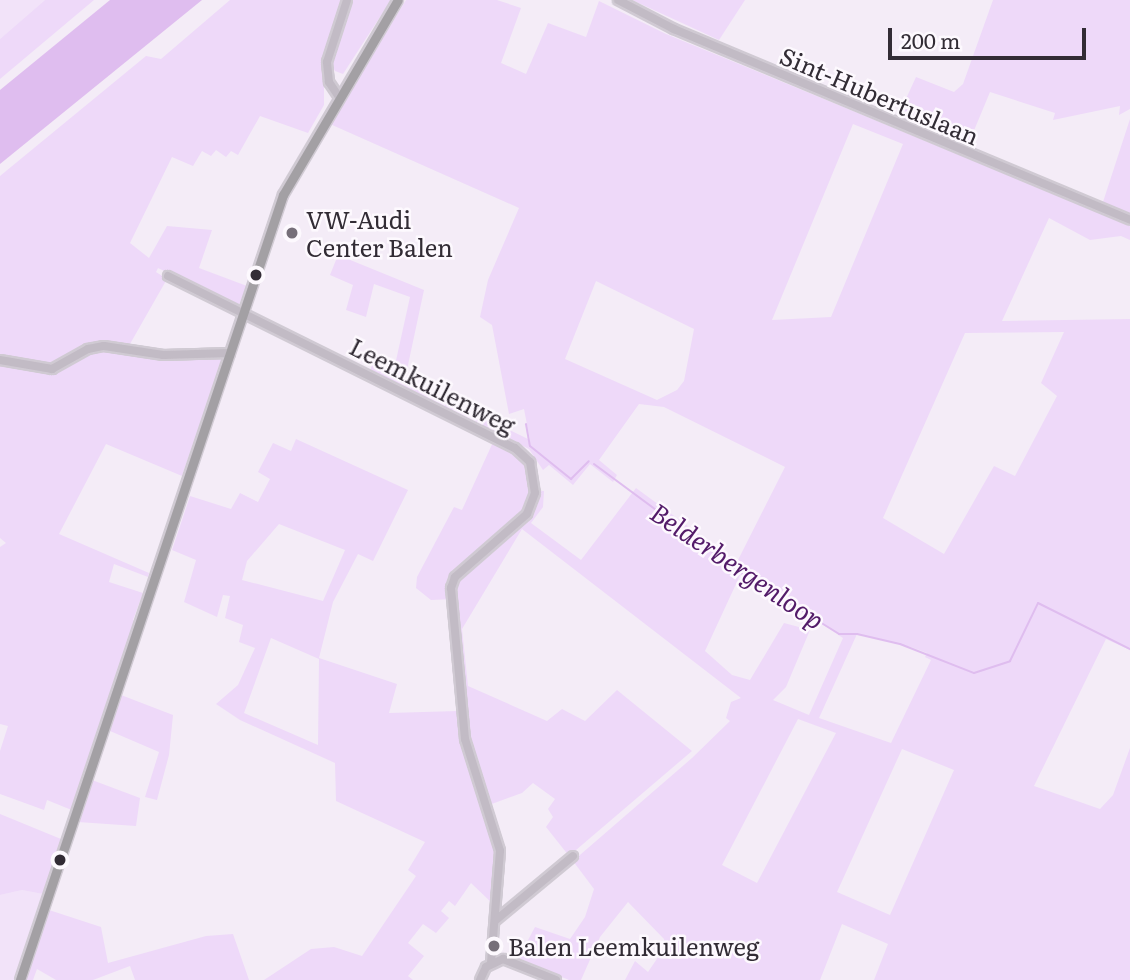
<!DOCTYPE html>
<html>
<head>
<meta charset="utf-8">
<style>
	body { margin:0 }
	#map { position:relative; width:1130px; height:980px; overflow:hidden; background:#f4ecf7; font-family:Literata,serif }
	div>[style] { position:absolute }
	.built>* { inset:0; background:#f2e3f9 }
	.green>* { inset:0; background:#eed9f9 }
	.water>* { inset:0; background:#dfbdef }
	.stream>* { height:2px; margin:-1px; padding:0 1px; transform-origin:1px; border-radius:1px; background:#dfbdef }
	.roads { filter:drop-shadow(2px 0 #d0cad3) drop-shadow(-2px 0 #d0cad3) drop-shadow(0 2px #d0cad3) drop-shadow(0 -2px #d0cad3) }
	.minor>* { height:8px; margin:-4px; padding:0 4px; transform-origin:4px; border-radius:4px; background:#c2bbc5 }
	.bus-1>* { height:9px; margin:-4.5px; padding:0 4.5px; transform-origin:4.5px; border-radius:4.5px; background:#a3a0a4 }
	.dots>* { width:19px; height:19px; translate:-50% -50%; box-sizing:border-box; border:4px solid #fdf9fe; border-radius:50% }
	span { translate:-50% -50%; white-space:nowrap; text-align:center; line-height:1.15; -webkit-text-stroke:5px #fdf9fe; paint-order:stroke }
	.street-label { font-size:24px; color:#322c35 }
	.poi-label { font-size:24px; color:#322c35 }
	.left { translate:0 -50%; text-align:left }
	.water-label { font-size:26px; color:#531b69; font-style:italic }
	.scale { position:absolute; left:888px; top:28px; width:198px; height:32px; box-sizing:border-box; border:4px solid #322c35; border-top:0; padding-left:9px; font-size:21px; line-height:24px; white-space:nowrap; color:#322c35; -webkit-text-stroke:5px #fdf9fe; paint-order:stroke }
</style>
</head>
<body>
<div id="map">
	<div class="built">
		<div style="clip-path:polygon(0 0,45px 0,0 39px)"></div>
		<div style="clip-path:polygon(22px 890px,43px 894px,14px 980px,0 980px,0 895px)"></div>
	</div>
	<div class="green">
		<div style="clip-path:polygon(45px 0,94px 0,0 79px,0 39px)"></div>
		<div style="clip-path:polygon(230px 0,344px 0,324px 59px,324px 105px,308px 133px,260px 116px,238px 155px,231px 151px,226px 157px,216px 150px,211px 156px,202px 151px,193px 166px,172px 157px,130px 243px,149px 258px,167px 226px,212px 230px,199px 268px,247px 286px,238px 307px,158px 268px,156px 272px,167px 279px,130px 344px,98px 341px,55px 363px,103px 348px,152px 355px,224px 354px,182px 476px,106px 444px,59px 534px,149px 573px,148px 577px,114px 564px,109px 582px,143px 593px,133px 620px,137px 621px,74px 811px,47px 800px,44px 810px,0 794px,0 751px,8px 726px,0 724px,0 547px,6px 543px,0 538px,0 176px,146px 56px,161px 59px)"></div>
		<div style="clip-path:polygon(353px 0,391px 0,343px 74px,335px 71px,330px 62px)"></div>
		<div style="clip-path:polygon(evenodd,406px 0,497px 0,521px 8px,501px 63px,526px 74px,548px 23px,586px 37px,599px 1px,666px 34px,1130px 225px,1130px 240px,1121px 236px,1090px 240px,1049px 218px,1002px 321px,1130px 319px,1130px 650px,1106px 639px,1034px 786px,1100px 809px,1113px 795px,1130px 748px,1130px 980px,874px 980px,888px 944px,842px 924px,820px 980px,625px 980px,635px 961px,648px 972px,665px 947px,664px 939px,628px 902px,600px 937px,581px 980px,569px 980px,518px 959px,535px 927px,570px 939px,585px 917px,594px 889px,573px 861px,692px 758px,730px 721px,726px 718px,731px 702px,741px 698px,522px 529px,462px 629px,468px 686px,547px 721px,562px 709px,585px 721px,617px 690px,692px 751px,569px 856px,546px 827px,553px 817px,548px 809px,555px 799px,533px 783px,522px 793px,489px 805px,469px 739px,454px 599px,431px 600px,416px 588px,417px 577px,454px 507px,462px 510px,494px 440px,524px 458px,530px 490px,544px 491px,543px 507px,531px 523px,581px 560px,636px 488px,737px 562px,785px 467px,664px 407px,639px 404px,599px 460px,617px 475px,613px 482px,590px 464px,573px 485px,549px 465px,543px 470px,529px 449px,370px 370px,376px 357px,395px 365px,410px 297px,374px 284px,366px 317px,346px 310px,353px 285px,330px 275px,338px 255px,424px 290px,405px 379px,530px 440px,524px 409px,509px 414px,492px 325px,480px 317px,488px 280px,519px 208px,330px 124px,406px 0,853px 124px,903px 144px,831px 317px,772px 320px,853px 124px,406px 0,596px 281px,694px 329px,684px 381px,677px 390px,657px 400px,565px 359px,596px 281px,406px 0,1064px 332px,1041px 383px,1057px 396px,1015px 476px,994px 466px,944px 554px,883px 518px,965px 333px,1064px 332px,406px 0,742px 571px,843px 638px,809px 715px,773px 700px,786px 687px,810px 630px,784px 623px,750px 680px,732px 675px,705px 651px,742px 571px,406px 0,857px 634px,911px 647px,927px 653px,925px 657px,931px 660px,891px 743px,819px 718px,857px 634px,406px 0,798px 719px,836px 733px,757px 883px,722px 865px,798px 719px,406px 0,902px 749px,954px 770px,890px 915px,837px 892px,902px 749px)"></div>
		<div style="clip-path:polygon(632px 0,745px 0,719px 40px)"></div>
		<div style="clip-path:polygon(993px 0,1130px 0,1130px 109px,1119px 115px,1120px 106px,1053px 120px,1055px 113px,990px 92px,968px 145px,898px 116px,916px 77px,954px 92px,963px 84px)"></div>
		<div style="clip-path:polygon(1130px 119px,1130px 214px,1103px 202px)"></div>
		<div style="clip-path:polygon(evenodd,296px 439px,408px 490px,373px 561px,358px 554px,333px 602px,319px 658px,397px 684px,389px 713px,458px 711px,469px 768px,496px 853px,494px 905px,471px 883px,455px 906px,449px 901px,441px 911px,449px 918px,436px 933px,423px 924px,408px 943px,424px 956px,408px 976px,413px 980px,264px 980px,311px 949px,334px 947px,362px 956px,416px 876px,408px 870px,425px 842px,336px 801px,335px 763px,240px 720px,216px 704px,238px 685px,255px 648px,239px 642px,243px 625px,225px 618px,230px 596px,223px 595px,217px 617px,184px 602px,196px 560px,172px 550px,190px 496px,231px 509px,240px 493px,258px 502px,270px 479px,258px 472px,273px 443px,291px 451px,296px 439px,279px 524px,345px 550px,323px 601px,242px 580px,247px 561px,279px 524px,296px 439px,271px 638px,319px 659px,318px 745px,244px 713px,271px 638px)"></div>
		<div style="clip-path:polygon(121px 695px,173px 715px,169px 755px,157px 800px,145px 797px,159px 752px,110px 731px)"></div>
		<div style="clip-path:polygon(92px 780px,140px 798px,136px 826px,78px 822px)"></div>
		<div style="clip-path:polygon(0 814px,61px 839px,43px 894px,22px 890px,0 895px)"></div>
		<div style="clip-path:polygon(49px 910px,101px 927px,108px 963px,206px 936px,233px 934px,249px 980px,135px 980px,130px 966px,93px 980px,56px 980px,37px 969px,33px 980px,26px 980px)"></div>
	</div>
	<div class="water">
		<div style="clip-path:polygon(110px 0,202px 0,0 164px,0 90px)"></div>
	</div>
	<div class="stream">
		<div style="left:526px;top:424px;width:22px;rotate:80deg"></div>
		<div style="left:530px;top:446px;width:53px;rotate:38.8deg"></div>
		<div style="left:571px;top:479px;width:25px;rotate:-45deg"></div>
		<div style="left:594px;top:464px;width:187px;rotate:36.5deg"></div>
		<div style="left:744px;top:575px;width:112px;rotate:31.8deg"></div>
		<div style="left:839px;top:634px;width:18px"></div>
		<div style="left:857px;top:634px;width:44px;rotate:13.1deg"></div>
		<div style="left:900px;top:644px;width:79px;rotate:21.4deg"></div>
		<div style="left:974px;top:673px;width:38px;rotate:-18deg"></div>
		<div style="left:1010px;top:661px;width:64px;rotate:-64.2deg"></div>
		<div style="left:1038px;top:603px;width:103px;rotate:26.6deg"></div>
	</div>
	<div class="roads">
		<div class="minor">
			<div style="left:618px;top:0;width:63px;rotate:27.4deg"></div>
			<div style="left:674px;top:29px;width:494px;rotate:22.7deg"></div>
			<div style="left:339px;top:97px;width:18px;rotate:-124deg"></div>
			<div style="left:329px;top:82px;width:20px;rotate:-96deg"></div>
			<div style="left:327px;top:62px;width:65px;rotate:-72.1deg"></div>
			<div style="left:168px;top:276px;width:387px;rotate:26.4deg"></div>
			<div style="left:515px;top:448px;width:21px;rotate:43deg"></div>
			<div style="left:530px;top:462px;width:31px;rotate:81deg"></div>
			<div style="left:535px;top:493px;width:22px;rotate:111deg"></div>
			<div style="left:527px;top:514px;width:96px;rotate:138.8deg"></div>
			<div style="left:455px;top:577px;width:12px;rotate:110deg"></div>
			<div style="left:451px;top:588px;width:152px;rotate:84.7deg"></div>
			<div style="left:465px;top:739px;width:117px;rotate:72.6deg"></div>
			<div style="left:500px;top:851px;width:112px;rotate:94.6deg"></div>
			<div style="left:0;top:360px;width:53px;rotate:9.8deg"></div>
			<div style="left:52px;top:369px;width:41px;rotate:-29.1deg"></div>
			<div style="left:88px;top:349px;width:16px;rotate:-11deg"></div>
			<div style="left:104px;top:346px;width:60px;rotate:8.7deg"></div>
			<div style="left:163px;top:355px;width:67px;rotate:-1.7deg"></div>
			<div style="left:496px;top:920px;width:100px;rotate:-39.7deg"></div>
			<div style="left:20px;top:980px;width:828px;rotate:-71.48deg"></div>
			<div style="left:283px;top:195px;width:226px;rotate:-59.5deg"></div>
			<div style="left:480px;top:980px;width:14px;rotate:-65deg"></div>
			<div style="left:486px;top:967px;width:19px;rotate:-25deg"></div>
			<div style="left:503px;top:959px;width:57px;rotate:21.6deg"></div>
		</div>
	</div>
	<div class="bus-1">
		<div style="left:20px;top:980px;width:828px;rotate:-71.48deg"></div>
		<div style="left:283px;top:195px;width:226px;rotate:-59.5deg"></div>
	</div>
	<div class="dots">
		<div style="left:292px;top:233px;background:#766f79"></div>
		<div style="left:256px;top:275px;background:#322c35"></div>
		<div style="left:60px;top:860px;background:#322c35"></div>
		<div style="left:494px;top:946px;background:#766f79"></div>
	</div>
	<div class="street-label">
		<span style="left:880px;top:95px;rotate:23deg">Sint-Hubertuslaan</span>
		<span style="left:433px;top:385px;rotate:27deg">Leemkuilenweg</span>
	</div>
	<div class="poi-label">
		<span class="left" style="left:306px;top:233px">VW-Audi<br>Center Balen</span>
		<span class="left" style="left:508px;top:946px">Balen Leemkuilenweg</span>
	</div>
	<div class="water-label">
		<span style="left:738px;top:565px;rotate:34deg">Belderbergenloop</span>
	</div>
	<div class="scale">200 m</div>
</div>
</body>
</html>
